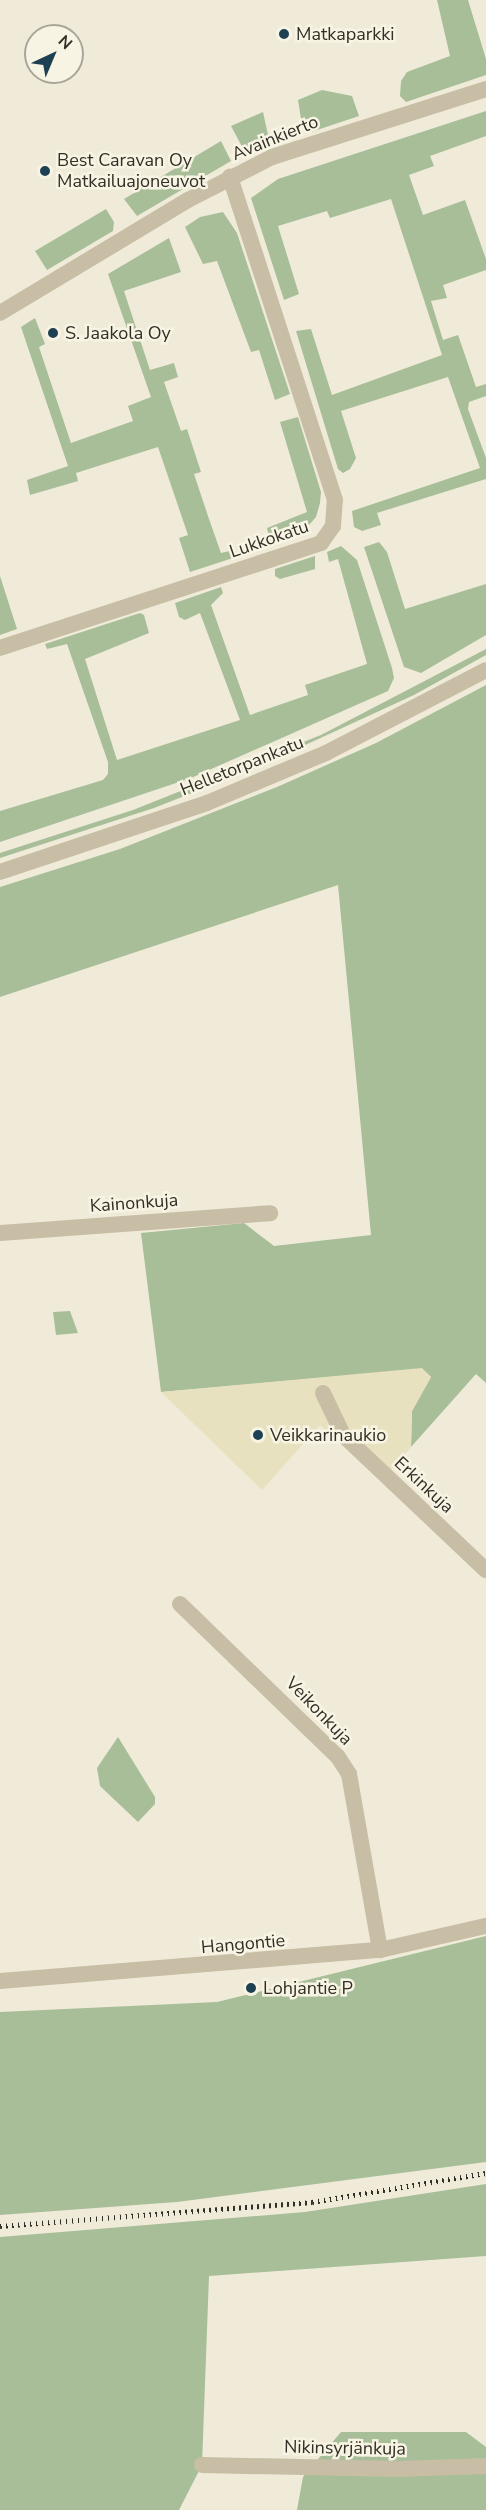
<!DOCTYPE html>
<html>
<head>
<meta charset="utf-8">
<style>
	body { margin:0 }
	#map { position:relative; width:486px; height:2510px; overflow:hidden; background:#f0ebd8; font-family:"Nunito Sans",sans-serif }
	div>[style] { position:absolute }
	.green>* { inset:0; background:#a7be99 }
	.plaza>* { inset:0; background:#e8e1bf }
	.minor>* { height:16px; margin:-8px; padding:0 8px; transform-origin:8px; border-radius:8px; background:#c7bea5 }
	.tertiary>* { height:16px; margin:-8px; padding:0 8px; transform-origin:8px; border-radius:8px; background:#c7bea5 }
	.rail>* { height:4.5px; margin-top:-2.25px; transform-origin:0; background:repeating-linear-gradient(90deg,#332e26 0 1.5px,transparent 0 6px) }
	.dots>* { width:16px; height:16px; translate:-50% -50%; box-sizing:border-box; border:3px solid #f8f4e4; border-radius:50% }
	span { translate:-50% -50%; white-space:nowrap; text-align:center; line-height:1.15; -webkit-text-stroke:5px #f8f4e4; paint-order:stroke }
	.poi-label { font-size:18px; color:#332e26 }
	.left { translate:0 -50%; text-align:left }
	.street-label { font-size:18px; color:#332e26 }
	.north { position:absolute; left:24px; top:24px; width:60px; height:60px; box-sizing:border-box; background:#f8f4e4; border:2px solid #a9a598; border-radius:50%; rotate:44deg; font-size:16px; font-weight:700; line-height:24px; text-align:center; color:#332e26 }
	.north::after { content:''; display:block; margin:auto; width:21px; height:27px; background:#1d4153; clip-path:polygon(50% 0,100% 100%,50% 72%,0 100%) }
</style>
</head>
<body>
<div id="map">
	<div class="green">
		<div style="clip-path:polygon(437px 0,468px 0,486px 59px,486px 75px,406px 102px,400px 96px,401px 81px,407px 72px,450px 56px)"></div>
		<div style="clip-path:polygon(322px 90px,352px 96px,359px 116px,311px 132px,302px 125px,298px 100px)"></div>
		<div style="clip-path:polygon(486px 111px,486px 136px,430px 156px,434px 166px,409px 175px,423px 215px,465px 200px,486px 259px,486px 270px,443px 285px,447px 298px,431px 301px,443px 340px,458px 335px,476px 387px,486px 384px,486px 396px,469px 402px,468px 409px,486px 458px,486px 479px,377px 513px,381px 525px,362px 531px,354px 527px,352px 511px,480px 468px,448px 377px,341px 411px,356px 458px,350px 469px,343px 473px,338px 469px,296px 331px,311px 329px,332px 395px,442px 355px,391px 199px,330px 218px,327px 211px,278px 226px,299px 294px,284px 300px,251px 198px,278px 179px)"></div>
		<div style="clip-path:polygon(263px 112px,270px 144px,246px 154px,231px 126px)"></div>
		<div style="clip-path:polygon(221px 141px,231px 161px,137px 216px,124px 199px)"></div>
		<div style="clip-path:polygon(106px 209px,114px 222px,113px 231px,47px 270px,35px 251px)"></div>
		<div style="clip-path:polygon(223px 212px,237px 233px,290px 394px,275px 400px,259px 350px,251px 352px,217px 261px,203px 264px,185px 227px,200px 217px)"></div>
		<div style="clip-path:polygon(169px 238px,181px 272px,124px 291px,150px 370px,174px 363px,178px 377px,164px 382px,181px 431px,187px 429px,201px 472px,194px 474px,209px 519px,221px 553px,234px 550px,239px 556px,190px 572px,179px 538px,188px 535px,158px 447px,76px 473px,78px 481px,30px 495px,27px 480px,68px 466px,21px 327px,35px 318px,45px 344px,39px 347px,71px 443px,133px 421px,128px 406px,151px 397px,108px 274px)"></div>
		<div style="clip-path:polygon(298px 417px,321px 492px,320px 503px,316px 517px,301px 534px,271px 544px,267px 528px,307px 512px,280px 422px)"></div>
		<div style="clip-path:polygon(379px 542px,387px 552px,405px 609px,486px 584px,486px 635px,421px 673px,404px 667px,364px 547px)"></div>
		<div style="clip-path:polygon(341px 546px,357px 560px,392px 668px,394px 678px,388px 691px,191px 778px,0 842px,0 811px,103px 780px,108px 774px,108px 762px,67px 644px,47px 649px,45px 644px,140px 613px,144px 615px,149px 633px,85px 659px,117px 760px,240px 720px,200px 613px,185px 620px,179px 617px,175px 603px,221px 587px,223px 593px,211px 605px,250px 715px,308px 695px,305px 685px,367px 664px,338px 559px,329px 562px,327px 552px)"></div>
		<div style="clip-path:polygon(315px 556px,315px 569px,280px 579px,275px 576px,275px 569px)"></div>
		<div style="clip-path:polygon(0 576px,17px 629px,0 635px)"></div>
		<div style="clip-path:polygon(486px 649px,486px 655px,414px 695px,253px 769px,154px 808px,0 858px,0 853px,133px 810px,321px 735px)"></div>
		<div style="clip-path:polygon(486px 685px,486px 1383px,476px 1374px,411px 1447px,412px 1411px,431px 1377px,422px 1369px,161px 1392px,141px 1233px,244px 1223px,274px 1246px,371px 1235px,338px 885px,0 997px,0 887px,120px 849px,277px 787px,376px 743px)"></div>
		<div style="clip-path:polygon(70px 1311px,78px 1333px,56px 1335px,53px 1312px)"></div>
		<div style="clip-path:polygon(118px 1737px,155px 1797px,155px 1804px,138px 1822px,100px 1786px,97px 1768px)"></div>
		<div style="clip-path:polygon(486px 1936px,486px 2162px,177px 2202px,0 2215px,0 2012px,217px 2002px)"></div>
		<div style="clip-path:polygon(486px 2184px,486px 2256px,209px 2276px,202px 2465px,179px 2510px,0 2510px,0 2237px,305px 2212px)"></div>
		<div style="clip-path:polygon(341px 2432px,466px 2432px,486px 2447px,486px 2510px,297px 2510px,303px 2477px)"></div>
	</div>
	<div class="plaza">
		<div style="clip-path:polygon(422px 1368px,431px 1377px,412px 1411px,411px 1447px,381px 1481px,320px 1425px,262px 1490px,161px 1392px)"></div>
	</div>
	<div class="minor">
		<div style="left:0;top:313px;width:219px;rotate:-31deg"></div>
		<div style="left:188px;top:200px;width:94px;rotate:-27.1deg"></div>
		<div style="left:272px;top:157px;width:225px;rotate:-17.6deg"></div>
		<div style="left:0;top:648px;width:338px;rotate:-18.1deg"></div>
		<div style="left:321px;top:543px;width:21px;rotate:-55deg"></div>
		<div style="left:333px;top:526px;width:26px;rotate:-86deg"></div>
		<div style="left:335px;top:500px;width:340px;rotate:-108deg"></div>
		<div style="left:0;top:1233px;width:271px;rotate:-4.2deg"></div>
		<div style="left:323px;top:1393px;width:47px;rotate:64.5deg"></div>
		<div style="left:343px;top:1435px;width:197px;rotate:43.4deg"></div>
		<div style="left:180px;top:1604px;width:220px;rotate:44.1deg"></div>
		<div style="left:338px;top:1757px;width:20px;rotate:57deg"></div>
		<div style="left:349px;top:1774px;width:179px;rotate:80deg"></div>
		<div style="left:0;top:1981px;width:381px;rotate:-4.7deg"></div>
		<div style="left:380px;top:1950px;width:109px;rotate:-12.8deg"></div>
		<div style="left:202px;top:2465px;width:196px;rotate:1.2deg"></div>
		<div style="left:398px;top:2469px;width:88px;rotate:-2deg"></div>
	</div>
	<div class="tertiary">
		<div style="left:0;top:872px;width:218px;rotate:-18.4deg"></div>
		<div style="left:207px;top:803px;width:129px;rotate:-22.8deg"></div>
		<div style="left:326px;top:753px;width:180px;rotate:-27.4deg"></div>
	</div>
	<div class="rail">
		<div style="left:0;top:2226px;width:313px;rotate:-4.4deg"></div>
		<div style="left:312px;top:2202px;width:176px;rotate:-9.5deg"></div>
	</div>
	<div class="dots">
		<div style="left:284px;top:34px;background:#1d4153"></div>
		<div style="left:45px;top:171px;background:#1d4153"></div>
		<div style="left:53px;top:333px;background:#1d4153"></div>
		<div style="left:258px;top:1435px;background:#1d4153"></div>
		<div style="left:251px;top:1988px;background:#1d4153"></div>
	</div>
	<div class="poi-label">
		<span class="left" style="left:296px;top:34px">Matkaparkki</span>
		<span class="left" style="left:57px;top:171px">Best Caravan Oy<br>Matkailuajoneuvot</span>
		<span class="left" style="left:65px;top:333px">S. Jaakola Oy</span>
		<span class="left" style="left:270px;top:1435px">Veikkarinaukio</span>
		<span class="left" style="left:263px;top:1988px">Lohjantie P</span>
	</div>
	<div class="street-label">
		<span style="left:275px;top:138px;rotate:-22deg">Avainkierto</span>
		<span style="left:269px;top:539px;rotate:-19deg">Lukkokatu</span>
		<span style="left:242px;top:766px;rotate:-22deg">Helletorpankatu</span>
		<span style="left:134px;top:1203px;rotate:-4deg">Kainonkuja</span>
		<span style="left:424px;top:1485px;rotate:43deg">Erkinkuja</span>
		<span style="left:319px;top:1711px;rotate:46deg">Veikonkuja</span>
		<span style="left:243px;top:1944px;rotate:-5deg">Hangontie</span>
		<span style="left:345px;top:2448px;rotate:1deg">Nikinsyrjänkuja</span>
	</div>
	<div class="north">N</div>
</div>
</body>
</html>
